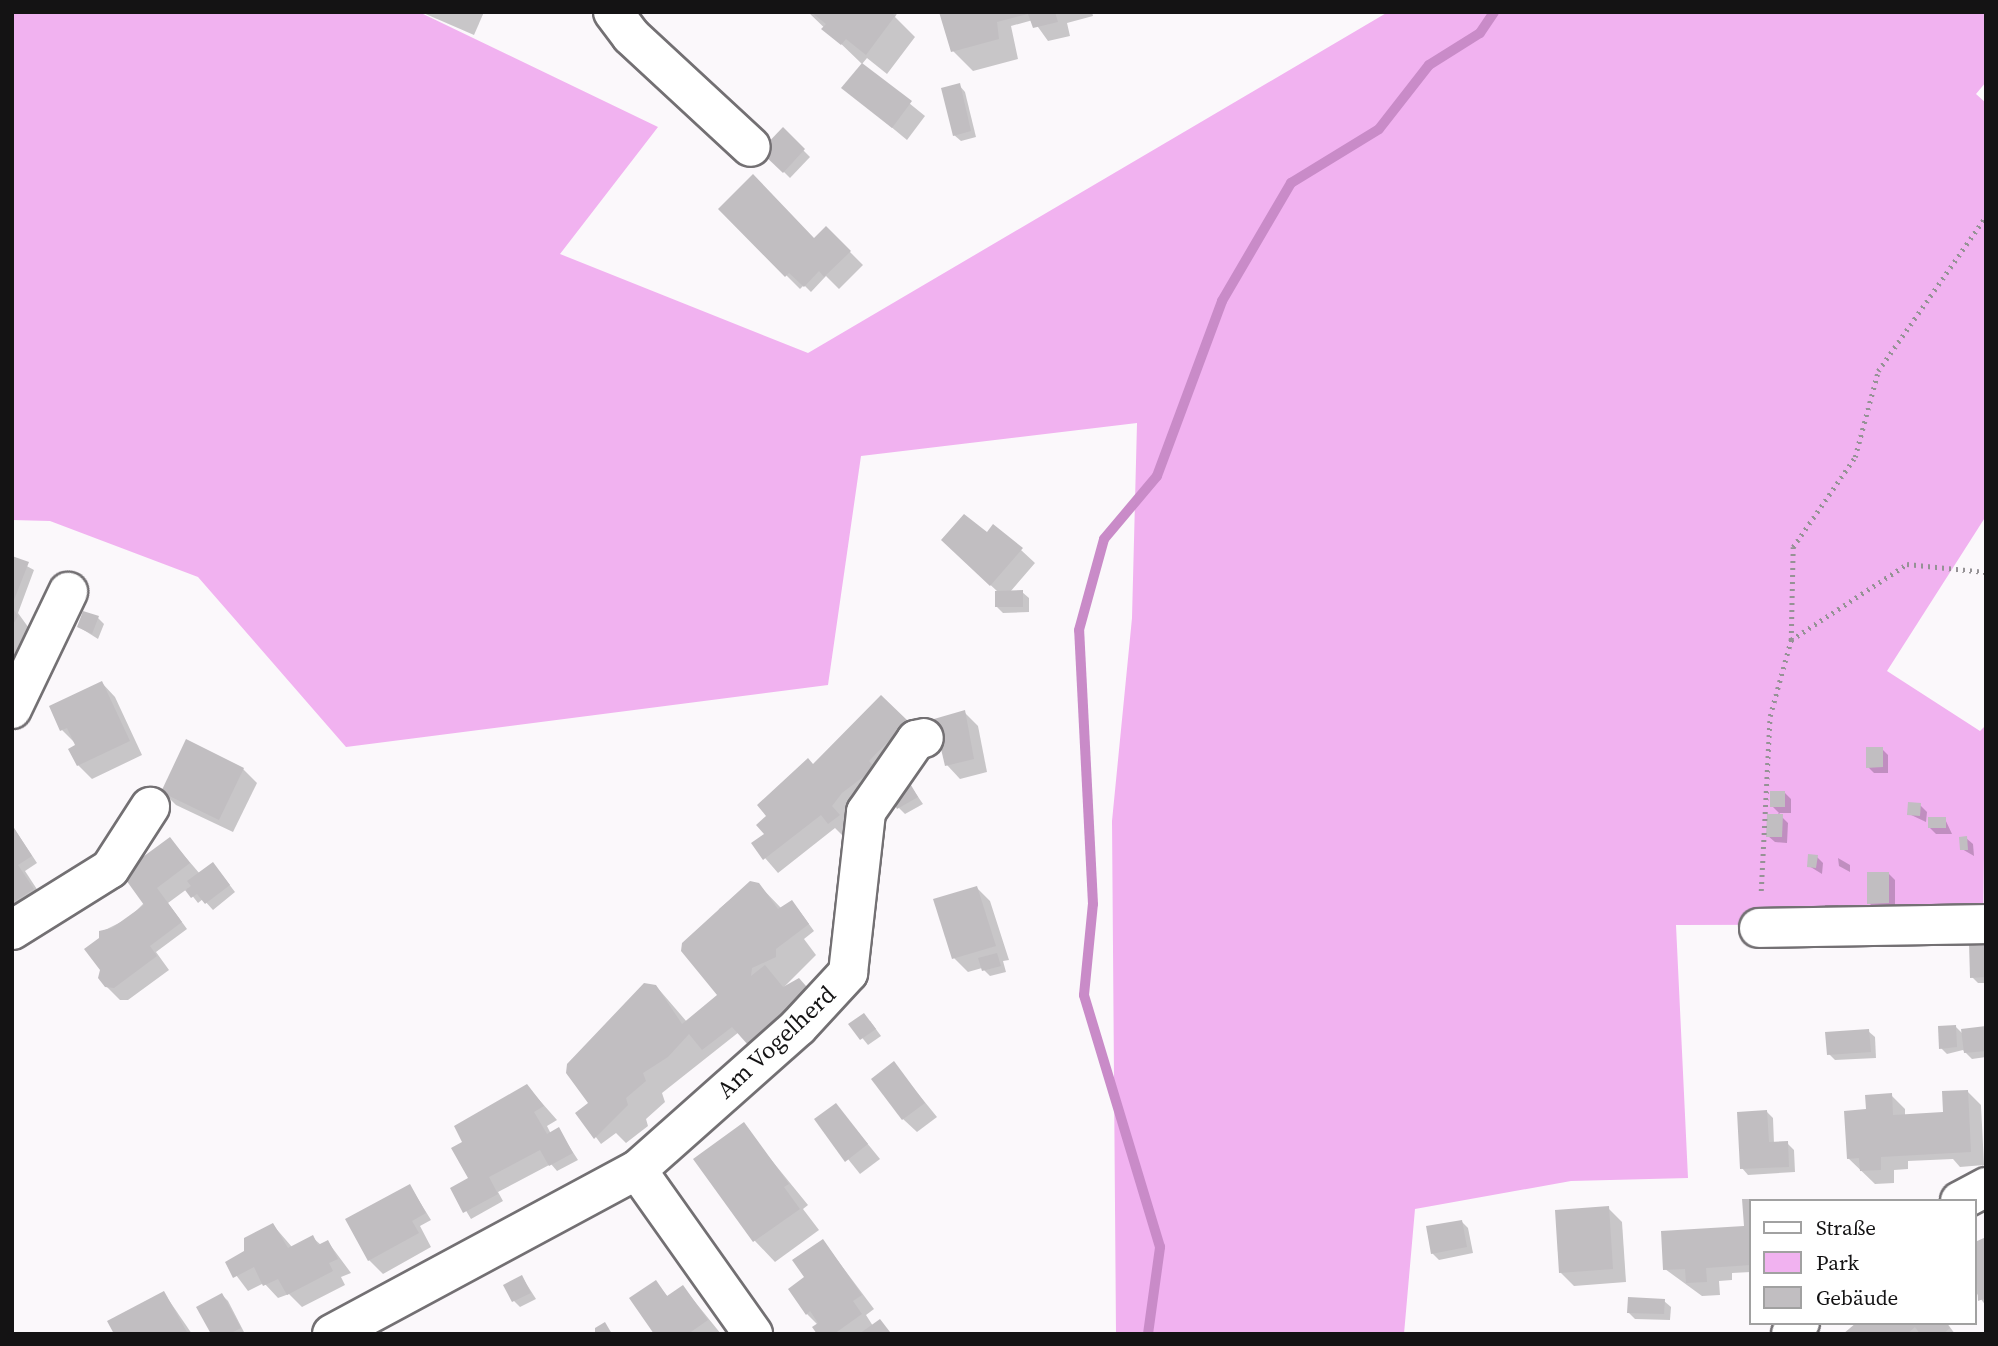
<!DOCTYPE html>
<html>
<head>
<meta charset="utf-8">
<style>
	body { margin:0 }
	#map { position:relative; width:1998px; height:1346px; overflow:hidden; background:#fbf8fb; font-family:"Source Serif 4",serif }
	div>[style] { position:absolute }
	.green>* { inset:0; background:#f1b2f0 }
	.shadow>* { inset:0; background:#0003 }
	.stream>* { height:10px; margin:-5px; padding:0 5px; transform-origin:5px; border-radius:5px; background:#c98bc8 }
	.building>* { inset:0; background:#c1bec1 }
	.path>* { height:4.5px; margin-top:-2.25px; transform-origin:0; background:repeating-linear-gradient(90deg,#959295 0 2px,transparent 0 7px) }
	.roads { filter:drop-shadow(2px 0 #737073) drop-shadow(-2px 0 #737073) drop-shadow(0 2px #737073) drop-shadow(0 -2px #737073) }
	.minor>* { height:38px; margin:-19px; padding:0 19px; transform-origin:19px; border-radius:19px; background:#fff }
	span { translate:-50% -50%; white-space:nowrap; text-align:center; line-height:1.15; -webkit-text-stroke:6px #fff; paint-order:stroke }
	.street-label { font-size:24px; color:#141314 }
	.frame { position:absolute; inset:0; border:14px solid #141314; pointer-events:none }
	.legend { position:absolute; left:1749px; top:1199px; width:228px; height:126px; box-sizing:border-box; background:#fff; border:2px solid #a1a1a1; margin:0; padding:9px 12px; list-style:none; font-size:21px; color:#141314 }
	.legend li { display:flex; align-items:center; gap:14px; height:35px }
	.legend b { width:35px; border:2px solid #a1a1a1 }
</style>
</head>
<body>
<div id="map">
	<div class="green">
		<div style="clip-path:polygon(12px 12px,419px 12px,658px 127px,560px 254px,808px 353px,1388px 12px,1986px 12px,1986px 82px,1976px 94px,1986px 103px,1986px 516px,1887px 671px,1980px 731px,1986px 725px,1983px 924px,1676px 925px,1688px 1178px,1571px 1181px,1415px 1209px,1404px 1334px,1116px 1334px,1112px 821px,1132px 618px,1137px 423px,861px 456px,828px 685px,346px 747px,198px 577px,50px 521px,12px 520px)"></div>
	</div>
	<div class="shadow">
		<div style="clip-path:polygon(421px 12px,484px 12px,474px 35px)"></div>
		<div style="clip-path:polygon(808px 12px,898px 12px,895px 17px,915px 37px,887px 74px,867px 58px,862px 64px)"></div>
		<div style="clip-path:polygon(942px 12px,1092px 12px,1093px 16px,1067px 23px,1070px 36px,1048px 41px,1033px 20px,1011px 26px,1018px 59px,973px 71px,953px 51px)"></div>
		<div style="clip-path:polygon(862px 65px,925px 116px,907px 140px,844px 88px)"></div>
		<div style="clip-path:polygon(959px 85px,965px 92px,976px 137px,961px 141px,954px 135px)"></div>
		<div style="clip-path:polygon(783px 130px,810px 157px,790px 178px,763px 151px)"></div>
		<div style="clip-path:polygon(720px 209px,814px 240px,826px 228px,863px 265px,839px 289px,826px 276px,811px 292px,804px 285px,800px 289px)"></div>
		<div style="clip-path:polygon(1021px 550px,1035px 563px,1010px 592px,1022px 592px,1029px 598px,1029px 612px,1003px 613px,997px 607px,997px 591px,957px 554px)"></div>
		<div style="clip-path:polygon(12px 558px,34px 570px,18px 613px,31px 631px,12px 676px)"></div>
		<div style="clip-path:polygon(98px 618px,104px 624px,98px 639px,79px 627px)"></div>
		<div style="clip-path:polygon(102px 683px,115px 697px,142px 755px,92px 779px,78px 765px,78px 746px,62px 730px)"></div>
		<div style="clip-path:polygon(964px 712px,978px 726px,987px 772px,960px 779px,947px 765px)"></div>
		<div style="clip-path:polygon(907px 722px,920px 735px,844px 821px,852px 829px,843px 836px,835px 828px,778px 873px,753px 844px,766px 834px,813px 767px)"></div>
		<div style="clip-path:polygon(1882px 749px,1888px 755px,1888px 773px,1874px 773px,1868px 767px)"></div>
		<div style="clip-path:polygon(243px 769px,257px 783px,233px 832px,176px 805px,163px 792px)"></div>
		<div style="clip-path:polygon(908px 782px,923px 804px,905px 814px,899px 808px)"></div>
		<div style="clip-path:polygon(1785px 793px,1791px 799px,1791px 813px,1778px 813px,1788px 823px,1787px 843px,1775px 842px,1768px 836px,1782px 816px,1772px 806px)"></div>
		<div style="clip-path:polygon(1920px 805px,1927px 812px,1926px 822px,1909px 814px)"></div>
		<div style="clip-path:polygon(1945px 819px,1952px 834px,1936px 834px,1930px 828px)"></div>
		<div style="clip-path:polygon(12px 825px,37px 863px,25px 871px,46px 903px,12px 925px)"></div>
		<div style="clip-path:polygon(1966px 838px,1973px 844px,1974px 856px,1962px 849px)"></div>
		<div style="clip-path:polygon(170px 839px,200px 874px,219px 871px,235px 892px,213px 910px,203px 899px,198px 903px,187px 889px,168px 903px,187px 929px,156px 952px,169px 970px,128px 1000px,120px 1000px,106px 986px,101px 932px,129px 918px,145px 902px)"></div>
		<div style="clip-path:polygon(1817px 857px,1823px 863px,1822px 874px,1809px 866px)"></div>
		<div style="clip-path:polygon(1838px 858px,1850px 865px,1850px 872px,1839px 866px)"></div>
		<div style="clip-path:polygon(1889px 874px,1895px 880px,1895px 909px,1875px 909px,1869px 903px)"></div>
		<div style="clip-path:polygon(750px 883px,758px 884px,782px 909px,792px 902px,798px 909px,814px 931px,804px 939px,816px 955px,739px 1032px,662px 1093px,665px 1102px,646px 1119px,648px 1126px,626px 1143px,616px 1133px,601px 1144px,578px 1113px,588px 1105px,656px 986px,687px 1022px,723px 1004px,717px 916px,719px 909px)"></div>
		<div style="clip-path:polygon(977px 888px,990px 901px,1009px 960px,1003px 961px,1006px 972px,990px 976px,982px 968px,968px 972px,954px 958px,936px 901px)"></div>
		<div style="clip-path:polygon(1825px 905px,1838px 905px,1844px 911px,1826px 916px)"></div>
		<div style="clip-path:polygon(1986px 944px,1986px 983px,1978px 983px,1972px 977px)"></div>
		<div style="clip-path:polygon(870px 1021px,881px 1036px,868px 1045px,851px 1024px)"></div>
		<div style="clip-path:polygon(1955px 1026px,1964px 1035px,1986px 1028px,1986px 1057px,1972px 1059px,1963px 1050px,1947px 1054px,1941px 1048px)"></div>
		<div style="clip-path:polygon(1868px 1031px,1875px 1037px,1876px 1058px,1835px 1060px,1829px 1054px)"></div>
		<div style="clip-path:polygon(894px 1064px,937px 1117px,917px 1132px,903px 1119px)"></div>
		<div style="clip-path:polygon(527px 1086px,557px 1120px,547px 1126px,551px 1134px,558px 1129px,578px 1160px,557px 1171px,551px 1164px,498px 1192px,503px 1201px,471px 1219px,453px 1189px,471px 1179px,465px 1143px)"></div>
		<div style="clip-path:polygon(1967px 1091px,1981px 1105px,1984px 1165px,1960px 1167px,1953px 1159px,1908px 1161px,1908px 1169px,1894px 1170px,1894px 1183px,1875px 1184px,1848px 1158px,1868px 1111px,1891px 1095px,1905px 1109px,1905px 1116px,1945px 1113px)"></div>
		<div style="clip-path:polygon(836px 1105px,880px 1159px,860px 1174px,816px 1119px)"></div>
		<div style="clip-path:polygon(1767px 1112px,1773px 1118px,1774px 1144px,1787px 1143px,1794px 1150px,1795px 1172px,1748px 1175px,1742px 1168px)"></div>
		<div style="clip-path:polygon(743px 1125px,808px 1205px,803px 1209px,819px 1230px,775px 1262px,755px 1241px,696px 1160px)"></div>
		<div style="clip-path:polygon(410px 1186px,431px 1220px,420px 1226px,431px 1247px,383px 1274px,369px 1260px)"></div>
		<div style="clip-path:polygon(1766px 1200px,1751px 1201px,1751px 1272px,1732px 1273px,1732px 1280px,1719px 1281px,1720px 1295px,1702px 1296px,1665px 1269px,1745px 1228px,1744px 1201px)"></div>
		<div style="clip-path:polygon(1608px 1208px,1622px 1222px,1626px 1282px,1574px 1286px,1560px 1272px)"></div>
		<div style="clip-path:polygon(1462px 1222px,1468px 1228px,1473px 1253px,1439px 1260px,1432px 1253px)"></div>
		<div style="clip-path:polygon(273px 1225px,292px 1247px,312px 1237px,321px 1245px,328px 1242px,351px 1273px,341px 1277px,345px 1285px,302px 1307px,289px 1294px,278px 1298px,264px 1283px,248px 1291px,227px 1263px,246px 1252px)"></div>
		<div style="clip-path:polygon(1986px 1239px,1986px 1306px,1975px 1291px,1975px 1244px)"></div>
		<div style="clip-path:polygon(823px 1241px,874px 1309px,866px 1315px,873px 1326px,886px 1328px,891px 1334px,819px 1334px,818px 1325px,807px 1314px,806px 1278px)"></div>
		<div style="clip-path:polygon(522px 1277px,536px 1299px,520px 1307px,514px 1301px)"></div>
		<div style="clip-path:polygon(656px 1282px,668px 1297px,683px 1287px,721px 1334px,656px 1334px)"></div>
		<div style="clip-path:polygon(164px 1293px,192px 1334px,116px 1334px)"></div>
		<div style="clip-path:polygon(222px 1295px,228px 1301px,245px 1334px,213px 1334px)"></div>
		<div style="clip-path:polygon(1664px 1301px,1671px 1307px,1670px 1320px,1635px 1319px,1629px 1313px)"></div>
		<div style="clip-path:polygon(1859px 1323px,1947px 1323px,1955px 1334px,1846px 1334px)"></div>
	</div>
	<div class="stream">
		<div style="left:1148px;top:1334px;width:88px;rotate:-82.1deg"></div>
		<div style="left:1160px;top:1247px;width:263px;rotate:-106.8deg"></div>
		<div style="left:1084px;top:995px;width:91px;rotate:-84.4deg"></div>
		<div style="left:1093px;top:904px;width:274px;rotate:-92.9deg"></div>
		<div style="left:1079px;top:630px;width:94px;rotate:-74.6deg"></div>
		<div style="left:1104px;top:539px;width:82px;rotate:-49.9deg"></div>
		<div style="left:1157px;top:476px;width:187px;rotate:-69.6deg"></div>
		<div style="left:1222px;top:301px;width:137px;rotate:-59.7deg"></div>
		<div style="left:1291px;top:183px;width:103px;rotate:-31.5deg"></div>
		<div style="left:1379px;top:129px;width:81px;rotate:-52deg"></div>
		<div style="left:1429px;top:65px;width:60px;rotate:-32.1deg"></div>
		<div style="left:1480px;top:33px;width:25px;rotate:-56deg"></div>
	</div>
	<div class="building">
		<div style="clip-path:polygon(811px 12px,891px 12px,895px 16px,866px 55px,846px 39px,841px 45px,821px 29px,826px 24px)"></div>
		<div style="clip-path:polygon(939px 12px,1055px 12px,1058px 22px,1033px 28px,1028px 14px,997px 22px,999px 39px,951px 52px)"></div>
		<div style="clip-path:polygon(862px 63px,912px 101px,892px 128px,841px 88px)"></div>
		<div style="clip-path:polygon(960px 83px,971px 131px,953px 136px,941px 88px)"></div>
		<div style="clip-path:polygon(783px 127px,805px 149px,783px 173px,760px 151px)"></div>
		<div style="clip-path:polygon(753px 174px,814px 238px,826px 226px,851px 251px,824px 277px,819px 271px,804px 287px,789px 273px,785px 277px,718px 209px)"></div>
		<div style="clip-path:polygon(964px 514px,987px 532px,993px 524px,1023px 548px,990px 586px,941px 540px)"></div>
		<div style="clip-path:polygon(12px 556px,29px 562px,12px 605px)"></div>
		<div style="clip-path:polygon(1023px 590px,1023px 607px,995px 607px,995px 591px)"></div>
		<div style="clip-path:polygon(12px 607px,18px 616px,12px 626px)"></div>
		<div style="clip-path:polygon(83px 611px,99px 616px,92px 634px,77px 627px)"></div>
		<div style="clip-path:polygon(102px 681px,130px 741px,77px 766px,68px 749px,75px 745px,67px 728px,60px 731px,49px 706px)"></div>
		<div style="clip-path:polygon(881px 695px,908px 721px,869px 761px,875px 768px,842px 793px,832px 806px,840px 815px,828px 824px,821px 815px,763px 860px,751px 843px,764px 834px,756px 825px,766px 816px,757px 805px,808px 758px,813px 764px)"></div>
		<div style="clip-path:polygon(965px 710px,974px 759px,945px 766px,934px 719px)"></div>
		<div style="clip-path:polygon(186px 739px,244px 768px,219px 820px,161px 792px)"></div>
		<div style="clip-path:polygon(1866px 747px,1883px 747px,1883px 767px,1866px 768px)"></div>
		<div style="clip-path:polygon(908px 780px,918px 797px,897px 809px,887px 791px)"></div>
		<div style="clip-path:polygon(1770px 791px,1785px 791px,1785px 807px,1770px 807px)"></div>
		<div style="clip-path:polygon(1908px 802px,1921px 803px,1920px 816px,1907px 815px)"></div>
		<div style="clip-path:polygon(1767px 814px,1783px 814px,1782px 837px,1766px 837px)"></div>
		<div style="clip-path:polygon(1928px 817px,1946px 817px,1946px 828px,1928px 828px)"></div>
		<div style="clip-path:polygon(12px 825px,32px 856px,18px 865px,34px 889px,12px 903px)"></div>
		<div style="clip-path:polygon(1967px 836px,1968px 850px,1960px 850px,1959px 837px)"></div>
		<div style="clip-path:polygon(170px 837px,190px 863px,157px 888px,182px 922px,150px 946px,157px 956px,114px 988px,105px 987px,98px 978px,100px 970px,84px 949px,99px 938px,99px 931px,112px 928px,144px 905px,121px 873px)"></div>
		<div style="clip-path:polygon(1808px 854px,1818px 855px,1816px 868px,1807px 867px)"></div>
		<div style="clip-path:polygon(213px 862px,230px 885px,205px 904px,197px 894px,191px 898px,185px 890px,191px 886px,187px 881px)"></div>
		<div style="clip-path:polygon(1867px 872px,1889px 872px,1889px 903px,1867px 904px)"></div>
		<div style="clip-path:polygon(750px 881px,759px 883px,778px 909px,792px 900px,809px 924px,776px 949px,776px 957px,752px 968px,751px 976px,765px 965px,783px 987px,799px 978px,813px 994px,749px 1046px,732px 1027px,702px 1050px,689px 1034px,668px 1057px,643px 1073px,646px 1081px,626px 1098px,628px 1105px,594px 1139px,575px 1113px,588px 1103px,566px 1073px,567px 1064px,644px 983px,656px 985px,682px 1024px,717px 995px,681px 951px,682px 943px)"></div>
		<div style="clip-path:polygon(977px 886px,996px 946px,952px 959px,933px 899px)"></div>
		<div style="clip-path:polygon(1969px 942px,1986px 942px,1986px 977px,1970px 978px)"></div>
		<div style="clip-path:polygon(997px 953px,1001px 966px,982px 971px,978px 958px)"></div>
		<div style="clip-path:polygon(864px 1013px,876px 1029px,860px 1040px,848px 1024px)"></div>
		<div style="clip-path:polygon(1956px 1025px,1957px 1047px,1939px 1049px,1938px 1026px)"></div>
		<div style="clip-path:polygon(1986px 1026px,1986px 1051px,1964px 1053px,1961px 1029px)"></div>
		<div style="clip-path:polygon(1869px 1029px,1871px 1052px,1827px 1055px,1825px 1032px)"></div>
		<div style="clip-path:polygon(894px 1061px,925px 1103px,902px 1120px,871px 1079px)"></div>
		<div style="clip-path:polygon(527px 1084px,544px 1106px,534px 1112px,547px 1134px,559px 1127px,573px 1153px,549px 1166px,540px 1150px,489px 1177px,498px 1194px,463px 1213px,450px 1188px,468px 1178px,451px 1148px,462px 1142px,454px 1126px)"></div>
		<div style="clip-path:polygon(1968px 1090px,1971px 1152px,1881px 1157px,1881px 1170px,1860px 1171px,1859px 1158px,1847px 1159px,1844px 1111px,1866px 1109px,1865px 1095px,1892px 1093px,1893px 1115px,1943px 1112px,1942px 1091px)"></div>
		<div style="clip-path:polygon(836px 1103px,868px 1144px,845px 1162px,814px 1119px)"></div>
		<div style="clip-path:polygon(1767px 1110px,1769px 1142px,1788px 1141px,1789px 1167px,1740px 1169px,1737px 1112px)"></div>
		<div style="clip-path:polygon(744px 1122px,789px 1184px,784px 1187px,800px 1209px,753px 1242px,693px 1159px)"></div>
		<div style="clip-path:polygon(410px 1184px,426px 1213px,412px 1221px,419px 1233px,368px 1261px,345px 1219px)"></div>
		<div style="clip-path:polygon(1742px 1199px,1751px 1199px,1751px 1265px,1706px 1268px,1707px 1282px,1686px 1283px,1685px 1269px,1663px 1270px,1661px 1231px,1744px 1226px)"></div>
		<div style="clip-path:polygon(1609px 1206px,1613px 1269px,1559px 1273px,1555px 1210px)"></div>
		<div style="clip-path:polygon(1462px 1220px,1467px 1247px,1431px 1254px,1426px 1226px)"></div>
		<div style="clip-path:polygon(273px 1223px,288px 1248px,313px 1235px,318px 1245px,328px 1240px,338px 1259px,329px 1263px,333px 1271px,287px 1295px,278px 1279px,263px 1286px,254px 1267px,233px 1278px,225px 1262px,244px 1251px,244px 1238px)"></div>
		<div style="clip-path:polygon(1986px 1237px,1986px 1298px,1978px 1301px,1975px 1242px)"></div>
		<div style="clip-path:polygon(823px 1239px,862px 1295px,853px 1301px,862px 1314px,834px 1334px,817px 1334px,812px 1327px,818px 1323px,810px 1311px,806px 1315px,788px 1289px,804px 1277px,792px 1260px)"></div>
		<div style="clip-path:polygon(522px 1275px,531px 1293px,512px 1302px,503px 1285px)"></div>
		<div style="clip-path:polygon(656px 1280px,667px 1296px,683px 1285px,708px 1320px,688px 1334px,654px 1334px,629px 1298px)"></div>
		<div style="clip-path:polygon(164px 1291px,188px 1334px,114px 1334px,107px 1321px)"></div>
		<div style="clip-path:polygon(222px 1293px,241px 1328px,229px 1334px,211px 1334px,196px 1307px)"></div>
		<div style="clip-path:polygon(1628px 1297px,1665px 1299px,1664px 1314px,1627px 1313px)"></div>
		<div style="clip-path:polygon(880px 1319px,890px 1332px,859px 1334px)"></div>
		<div style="clip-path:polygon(605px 1322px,612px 1334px,595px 1334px,595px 1328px)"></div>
		<div style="clip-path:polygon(1856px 1323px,1946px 1323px,1950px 1328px,1943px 1334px,1920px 1334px,1915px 1327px,1907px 1334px,1843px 1334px)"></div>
	</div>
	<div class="path">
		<div style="left:1791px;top:640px;width:139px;rotate:-33.2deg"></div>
		<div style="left:1907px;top:564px;width:79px;rotate:5.8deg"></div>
		<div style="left:1761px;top:891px;width:175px;rotate:-87.1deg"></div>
		<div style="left:1770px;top:716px;width:79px;rotate:-74.6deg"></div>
		<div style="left:1791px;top:640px;width:93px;rotate:-88.8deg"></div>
		<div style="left:1793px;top:547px;width:109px;rotate:-55.4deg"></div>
		<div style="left:1855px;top:457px;width:89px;rotate:-75deg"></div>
		<div style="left:1878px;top:371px;width:189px;rotate:-55.1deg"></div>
	</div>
	<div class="roads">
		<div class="minor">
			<div style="left:613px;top:12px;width:30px;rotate:53deg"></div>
			<div style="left:631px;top:36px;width:163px;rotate:42.8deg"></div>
			<div style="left:12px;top:709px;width:130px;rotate:-64.4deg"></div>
			<div style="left:1759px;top:928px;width:227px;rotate:-1deg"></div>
			<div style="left:12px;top:930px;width:115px;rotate:-31.9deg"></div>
			<div style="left:110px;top:869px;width:74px;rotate:-57.2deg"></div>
			<div style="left:637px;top:1170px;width:201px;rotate:54.7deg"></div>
			<div style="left:1960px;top:1201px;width:30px;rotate:-28deg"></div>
			<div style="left:332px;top:1334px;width:346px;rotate:-28.3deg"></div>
			<div style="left:637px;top:1170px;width:215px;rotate:-41.6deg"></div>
			<div style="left:798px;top:1027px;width:74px;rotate:-47.2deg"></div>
			<div style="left:848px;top:973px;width:162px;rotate:-83.6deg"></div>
			<div style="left:866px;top:812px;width:88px;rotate:-55.2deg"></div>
			<div style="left:916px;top:740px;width:8px;rotate:-14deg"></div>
			<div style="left:1791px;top:1334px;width:14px;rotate:-51deg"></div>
		</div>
	</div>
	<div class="street-label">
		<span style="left:776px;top:1042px;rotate:-43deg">Am Vogelherd</span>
	</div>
	<div class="frame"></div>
	<ul class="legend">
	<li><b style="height:9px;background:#fff"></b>Straße</li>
	<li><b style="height:19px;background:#f1b2f0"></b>Park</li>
	<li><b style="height:19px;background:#c1bec1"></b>Gebäude</li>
	</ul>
</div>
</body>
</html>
